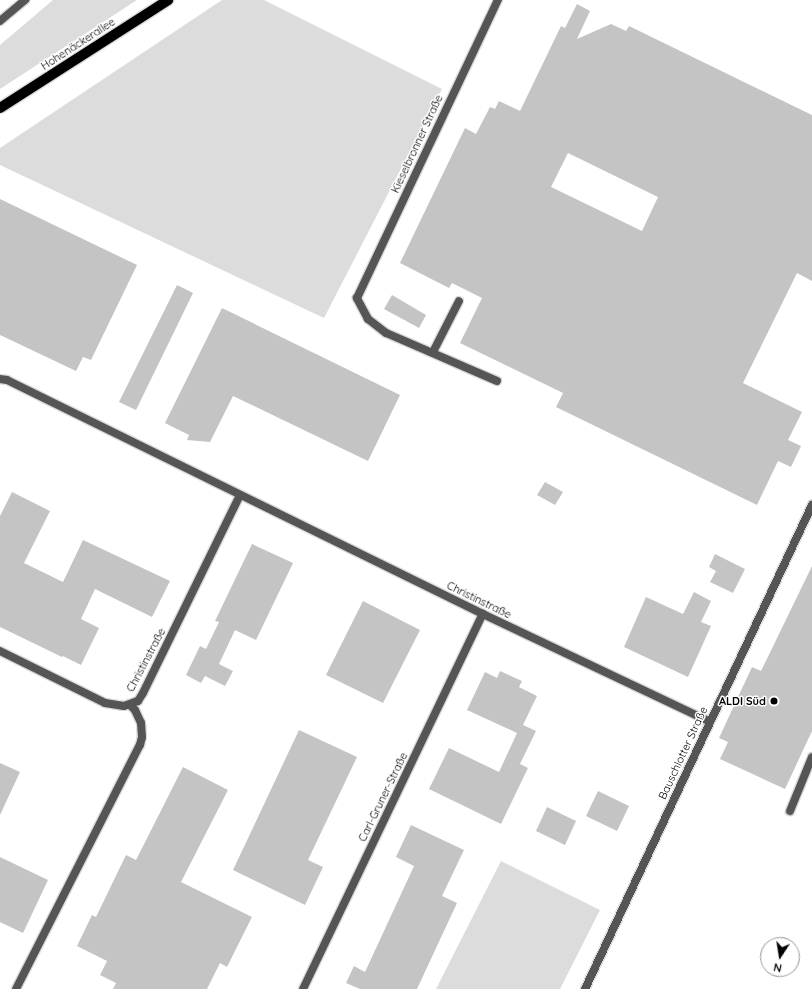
<!DOCTYPE html>
<html>
<head>
<meta charset="utf-8">
<style>
	body { margin:0 }
	#map { position:relative; width:812px; height:989px; overflow:hidden; background:#fff; font-family:Quicksand,sans-serif }
	div>[style] { position:absolute }
	.green>* { inset:0; background:#dcdcdc }
	.building>* { inset:0; background:#c4c4c4 }
	.roads { filter:drop-shadow(1px 0 #dbdbdb) drop-shadow(-1px 0 #dbdbdb) drop-shadow(0 1px #dbdbdb) drop-shadow(0 -1px #dbdbdb) }
	.lane>* { height:8px; margin:-4px; padding:0 4px; transform-origin:4px; border-radius:4px; background:#555 }
	.street>* { height:8px; margin:-4px; padding:0 4px; transform-origin:4px; border-radius:4px; background:#555 }
	.primary>* { height:10px; margin:-5px; padding:0 5px; transform-origin:5px; border-radius:5px; background:#000 }
	.dots>* { width:11px; height:11px; translate:-50% -50%; box-sizing:border-box; border:2px solid #fff; border-radius:50% }
	span { translate:-50% -50%; white-space:nowrap; text-align:center; line-height:1.15; -webkit-text-stroke:3px #fff; paint-order:stroke }
	.street-label { font-size:11px; color:#000 }
	.poi-label { font-size:11px; color:#000; font-weight:700 }
	.right { translate:-100% -50%; text-align:right }
	.north { position:absolute; left:760px; top:937px; width:40px; height:40px; box-sizing:border-box; background:#fff; border:1px solid #999; border-radius:50%; rotate:192deg; font-size:11px; font-weight:700; line-height:16px; text-align:center; color:#000 }
	.north::after { content:''; display:block; margin:auto; width:14px; height:18px; background:#000; clip-path:polygon(50% 0,100% 100%,50% 72%,0 100%) }
</style>
</head>
<body>
<div id="map">
	<div class="green">
		<div style="clip-path:polygon(53px 0,137px 0,0 89px,0 45px)"></div>
		<div style="clip-path:polygon(222px 0,264px 0,442px 89px,324px 318px,0 165px,0 148px)"></div>
		<div style="clip-path:polygon(501px 861px,600px 910px,560px 989px,436px 989px)"></div>
	</div>
	<div class="building">
		<div style="clip-path:polygon(evenodd,577px 4px,590px 11px,577px 39px,611px 24px,626px 31px,629px 26px,812px 115px,812px 281px,797px 273px,743px 383px,802px 412px,788px 440px,801px 446px,791px 467px,778px 461px,757px 505px,556px 407px,563px 393px,460px 343px,482px 298px,452px 283px,449px 288px,400px 263px,465px 128px,476px 134px,490px 107px,495px 109px,499px 101px,520px 111px,561px 26px,565px 28px,577px 4px,568px 153px,658px 197px,642px 231px,551px 187px,568px 153px)"></div>
		<div style="clip-path:polygon(0 199px,137px 265px,91px 360px,83px 357px,76px 371px,0 335px)"></div>
		<div style="clip-path:polygon(177px 285px,193px 293px,136px 410px,119px 402px)"></div>
		<div style="clip-path:polygon(392px 295px,426px 315px,419px 328px,384px 309px)"></div>
		<div style="clip-path:polygon(222px 308px,400px 395px,368px 461px,233px 396px,210px 442px,187px 440px,189px 435px,165px 423px)"></div>
		<div style="clip-path:polygon(545px 482px,563px 492px,555px 505px,537px 495px)"></div>
		<div style="clip-path:polygon(12px 492px,50px 511px,24px 563px,63px 582px,83px 540px,170px 581px,152px 617px,95px 589px,81px 619px,99px 628px,81px 665px,63px 656px,62px 657px,0 627px,0 516px)"></div>
		<div style="clip-path:polygon(252px 544px,293px 563px,256px 640px,235px 630px,219px 664px,233px 671px,225px 686px,205px 676px,201px 683px,186px 675px,200px 646px,206px 649px,219px 622px,215px 621px)"></div>
		<div style="clip-path:polygon(715px 554px,745px 569px,733px 593px,710px 582px,716px 571px,709px 567px)"></div>
		<div style="clip-path:polygon(812px 566px,812px 731px,785px 789px,720px 759px,728px 742px,719px 738px,752px 667px,761px 671px)"></div>
		<div style="clip-path:polygon(694px 592px,711px 601px,701px 622px,711px 626px,688px 677px,624px 647px,646px 597px,683px 614px)"></div>
		<div style="clip-path:polygon(363px 601px,420px 630px,383px 703px,326px 675px)"></div>
		<div style="clip-path:polygon(500px 671px,522px 681px,519px 687px,537px 696px,523px 725px,536px 731px,520px 764px,528px 768px,501px 824px,429px 789px,449px 748px,499px 772px,517px 733px,467px 710px,485px 672px,497px 678px)"></div>
		<div style="clip-path:polygon(299px 730px,357px 757px,308px 860px,323px 867px,305px 905px,233px 870px)"></div>
		<div style="clip-path:polygon(0 763px,20px 772px,0 815px)"></div>
		<div style="clip-path:polygon(183px 767px,228px 790px,181px 882px,252px 917px,227px 967px,220px 963px,207px 989px,113px 989px,116px 983px,100px 975px,107px 961px,77px 946px,92px 915px,96px 917px,126px 855px,136px 860px)"></div>
		<div style="clip-path:polygon(598px 791px,629px 806px,617px 831px,586px 816px)"></div>
		<div style="clip-path:polygon(547px 807px,576px 821px,565px 845px,536px 831px)"></div>
		<div style="clip-path:polygon(411px 825px,464px 850px,442px 896px,457px 903px,417px 989px,360px 989px,346px 983px,354px 966px,365px 972px,414px 866px,396px 857px)"></div>
		<div style="clip-path:polygon(0 857px,48px 880px,23px 933px,0 922px)"></div>
	</div>
	<div class="roads">
		<div class="lane">
			<div style="left:433px;top:352px;width:57px;rotate:-63deg"></div>
			<div style="left:497px;top:381px;width:121px;rotate:-156.6deg"></div>
			<div style="left:386px;top:333px;width:23px;rotate:-142deg"></div>
			<div style="left:368px;top:319px;width:24px;rotate:-118deg"></div>
			<div style="left:357px;top:298px;width:330px;rotate:-64.7deg"></div>
			<div style="left:790px;top:811px;width:58px;rotate:-67.8deg"></div>
		</div>
		<div class="street">
			<div style="left:0;top:21px;width:33px;rotate:-40deg"></div>
			<div style="left:0;top:379px;width:7px;rotate:8deg"></div>
			<div style="left:7px;top:380px;width:530px;rotate:26.18deg"></div>
			<div style="left:483px;top:614px;width:251px;rotate:25.4deg"></div>
			<div style="left:0;top:651px;width:117px;rotate:26.3deg"></div>
			<div style="left:105px;top:703px;width:19px;rotate:9deg"></div>
			<div style="left:124px;top:706px;width:15px;rotate:-20deg"></div>
			<div style="left:138px;top:701px;width:9px;rotate:-58deg"></div>
			<div style="left:143px;top:693px;width:220px;rotate:-63.9deg"></div>
			<div style="left:16px;top:989px;width:274px;rotate:-63.1deg"></div>
			<div style="left:140px;top:745px;width:8px;rotate:-76deg"></div>
			<div style="left:142px;top:737px;width:14px;rotate:-94deg"></div>
			<div style="left:141px;top:723px;width:14px;rotate:-115deg"></div>
			<div style="left:135px;top:710px;width:7px;rotate:-135deg"></div>
			<div style="left:303px;top:989px;width:416px;rotate:-64.4deg"></div>
			<div style="left:585px;top:989px;width:535px;rotate:-64.87deg"></div>
		</div>
		<div class="primary">
			<div style="left:0;top:108px;width:200px;rotate:-32.7deg"></div>
		</div>
	</div>
	<div class="dots">
		<div style="left:774px;top:701px;background:#000"></div>
	</div>
	<div class="street-label">
		<span style="left:78px;top:44px;rotate:-33deg">Hohenäckerallee</span>
		<span style="left:417px;top:144px;rotate:-65deg">Kieselbronner Straße</span>
		<span style="left:479px;top:600px;rotate:26deg">Christinstraße</span>
		<span style="left:146px;top:660px;rotate:-62deg">Christinstraße</span>
		<span style="left:683px;top:753px;rotate:-65deg">Bauschlotter Straße</span>
		<span style="left:383px;top:797px;rotate:-64deg">Carl-Gruner-Straße</span>
	</div>
	<div class="poi-label">
		<span class="right" style="left:766px;top:701px">ALDI Süd</span>
	</div>
	<div class="north">N</div>
</div>
</body>
</html>
